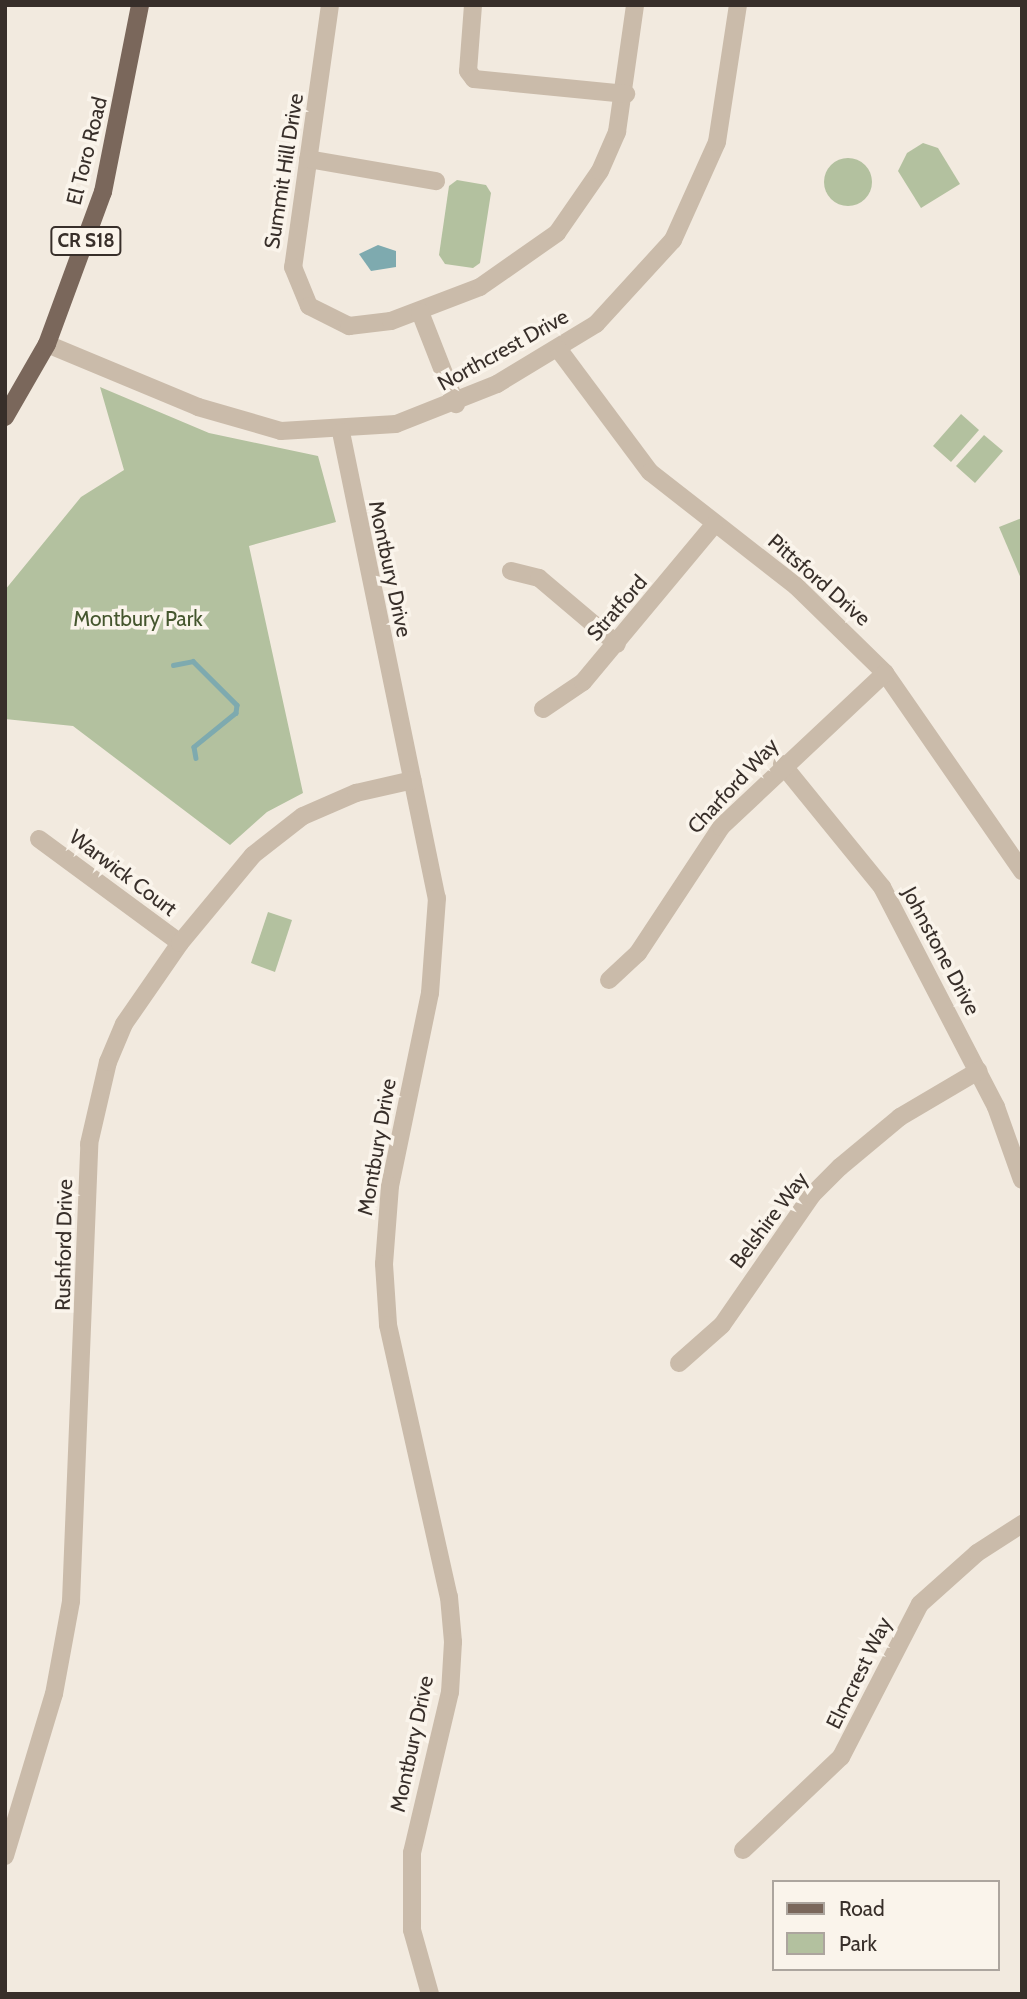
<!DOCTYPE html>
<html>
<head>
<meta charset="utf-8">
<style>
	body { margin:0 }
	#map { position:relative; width:1027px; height:1999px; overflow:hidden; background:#f2eadf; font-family:Cabin,sans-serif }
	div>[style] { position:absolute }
	.green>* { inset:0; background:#b3c19f }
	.round { border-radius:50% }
	.water>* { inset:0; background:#7eaaaf }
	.stream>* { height:4.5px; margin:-2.25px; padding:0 2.25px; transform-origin:2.25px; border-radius:2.25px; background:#7eaaaf }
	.minor>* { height:18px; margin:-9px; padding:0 9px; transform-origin:9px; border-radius:9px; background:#cabbaa }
	.major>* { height:18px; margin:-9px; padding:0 9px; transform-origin:9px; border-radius:9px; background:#7a675b }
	span { translate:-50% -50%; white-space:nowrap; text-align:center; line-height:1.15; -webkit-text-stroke:7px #faf4eb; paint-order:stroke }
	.shield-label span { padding:2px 5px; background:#faf4eb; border:2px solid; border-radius:5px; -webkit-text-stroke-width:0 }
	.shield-label { font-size:19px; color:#382f2a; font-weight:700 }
	.street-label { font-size:21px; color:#382f2a }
	.park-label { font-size:21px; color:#45562e }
	.frame { position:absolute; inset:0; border:7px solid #382f2a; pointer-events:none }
	.legend { position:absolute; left:772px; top:1880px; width:228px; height:91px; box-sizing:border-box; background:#faf4eb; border:2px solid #aca59e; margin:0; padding:9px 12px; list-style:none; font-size:21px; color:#382f2a }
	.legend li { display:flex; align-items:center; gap:14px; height:35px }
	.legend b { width:35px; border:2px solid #aca59e }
</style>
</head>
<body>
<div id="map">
	<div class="green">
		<div style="clip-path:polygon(923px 143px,938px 148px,960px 184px,921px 208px,898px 171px,907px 153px)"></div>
		<div class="round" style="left:824px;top:158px;width:48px;height:48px"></div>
		<div style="clip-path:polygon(457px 180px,486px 185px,491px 193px,480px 263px,473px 268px,445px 264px,439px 255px,449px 186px)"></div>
		<div style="clip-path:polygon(100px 387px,209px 433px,318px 456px,336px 522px,249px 546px,303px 793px,267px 812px,230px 845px,73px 726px,5px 719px,5px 590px,81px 497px,124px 470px)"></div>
		<div style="clip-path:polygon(961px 414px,979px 430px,951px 462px,933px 446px)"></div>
		<div style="clip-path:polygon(984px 435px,1003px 451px,975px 483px,956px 466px)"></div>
		<div style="clip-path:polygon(1022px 518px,1022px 581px,999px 527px)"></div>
		<div style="clip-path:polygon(268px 912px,292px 920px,275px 972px,251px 963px)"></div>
	</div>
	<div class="water">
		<div style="clip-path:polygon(378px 245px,396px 251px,396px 267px,371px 271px,359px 254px)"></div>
	</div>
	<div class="stream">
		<div style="left:173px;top:665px;width:20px;rotate:-11deg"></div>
		<div style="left:193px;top:661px;width:62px;rotate:45deg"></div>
		<div style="left:237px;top:705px;width:8px;rotate:97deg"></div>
		<div style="left:236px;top:713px;width:54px;rotate:141deg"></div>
		<div style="left:194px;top:747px;width:11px;rotate:80deg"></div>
	</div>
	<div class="minor">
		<div style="left:330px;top:5px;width:265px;rotate:98deg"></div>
		<div style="left:293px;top:267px;width:42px;rotate:67.7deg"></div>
		<div style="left:309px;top:306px;width:45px;rotate:26.6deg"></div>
		<div style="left:349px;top:326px;width:42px;rotate:-6.8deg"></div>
		<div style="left:391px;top:321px;width:95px;rotate:-20.9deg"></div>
		<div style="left:480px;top:287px;width:94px;rotate:-35deg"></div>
		<div style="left:557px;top:233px;width:75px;rotate:-55.3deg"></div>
		<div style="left:600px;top:171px;width:43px;rotate:-66.4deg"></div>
		<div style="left:617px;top:132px;width:128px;rotate:-81.9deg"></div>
		<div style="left:473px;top:5px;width:66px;rotate:94.3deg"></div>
		<div style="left:468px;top:71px;width:10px;rotate:53deg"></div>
		<div style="left:474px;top:79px;width:153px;rotate:5.6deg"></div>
		<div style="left:308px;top:159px;width:130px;rotate:9.8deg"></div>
		<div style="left:420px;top:312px;width:99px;rotate:68.6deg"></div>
		<div style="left:47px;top:344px;width:164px;rotate:22.6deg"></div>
		<div style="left:198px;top:407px;width:86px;rotate:16.1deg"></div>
		<div style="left:281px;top:431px;width:115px;rotate:-3.5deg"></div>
		<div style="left:396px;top:424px;width:109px;rotate:-21.6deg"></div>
		<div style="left:497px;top:384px;width:116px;rotate:-31.2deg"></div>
		<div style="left:596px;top:324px;width:114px;rotate:-47.5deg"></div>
		<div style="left:673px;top:240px;width:107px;rotate:-65.8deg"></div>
		<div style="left:717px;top:142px;width:139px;rotate:-81.3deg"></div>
		<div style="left:559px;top:350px;width:152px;rotate:53.3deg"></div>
		<div style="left:650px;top:472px;width:185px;rotate:38deg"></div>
		<div style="left:796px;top:586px;width:124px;rotate:44.3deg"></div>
		<div style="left:885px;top:673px;width:241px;rotate:55.3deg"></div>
		<div style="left:341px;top:432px;width:476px;rotate:78.4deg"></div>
		<div style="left:437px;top:898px;width:95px;rotate:94.2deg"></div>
		<div style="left:430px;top:993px;width:197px;rotate:101.7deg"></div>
		<div style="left:390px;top:1186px;width:78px;rotate:94.4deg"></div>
		<div style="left:384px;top:1264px;width:61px;rotate:86.2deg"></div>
		<div style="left:388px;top:1325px;width:279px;rotate:77.4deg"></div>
		<div style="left:449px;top:1597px;width:45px;rotate:84.9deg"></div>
		<div style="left:453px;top:1642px;width:50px;rotate:93.4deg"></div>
		<div style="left:450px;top:1692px;width:165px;rotate:103.3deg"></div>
		<div style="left:412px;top:1853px;width:77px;rotate:90deg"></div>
		<div style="left:412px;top:1930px;width:66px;rotate:74.3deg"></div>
		<div style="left:511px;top:571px;width:29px;rotate:14deg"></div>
		<div style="left:539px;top:578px;width:102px;rotate:40.2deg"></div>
		<div style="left:543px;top:709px;width:48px;rotate:-34deg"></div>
		<div style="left:583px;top:682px;width:204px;rotate:-50.2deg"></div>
		<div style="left:782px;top:764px;width:159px;rotate:50.9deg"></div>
		<div style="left:882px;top:887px;width:248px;rotate:62.6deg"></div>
		<div style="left:996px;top:1107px;width:77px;rotate:70.4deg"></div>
		<div style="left:39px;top:839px;width:175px;rotate:36.4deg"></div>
		<div style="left:609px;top:980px;width:40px;rotate:-43deg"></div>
		<div style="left:638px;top:953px;width:151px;rotate:-56.6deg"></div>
		<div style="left:721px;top:827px;width:225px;rotate:-43.2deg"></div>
		<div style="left:679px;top:1363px;width:57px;rotate:-41.5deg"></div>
		<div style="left:722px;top:1325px;width:158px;rotate:-55.3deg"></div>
		<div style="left:812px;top:1195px;width:40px;rotate:-45deg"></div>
		<div style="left:840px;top:1167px;width:78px;rotate:-39.8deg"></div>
		<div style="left:900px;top:1117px;width:91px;rotate:-30.5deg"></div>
		<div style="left:743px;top:1850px;width:135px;rotate:-43.5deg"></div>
		<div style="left:841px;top:1757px;width:172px;rotate:-62.7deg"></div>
		<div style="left:920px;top:1604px;width:76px;rotate:-41.8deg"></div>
		<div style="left:977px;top:1553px;width:54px;rotate:-32.8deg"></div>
		<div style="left:5px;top:1856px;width:169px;rotate:-73.2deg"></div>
		<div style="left:54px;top:1694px;width:95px;rotate:-79.6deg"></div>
		<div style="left:71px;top:1601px;width:457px;rotate:-87.7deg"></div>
		<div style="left:89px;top:1144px;width:84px;rotate:-77deg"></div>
		<div style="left:108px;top:1062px;width:41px;rotate:-67.2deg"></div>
		<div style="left:124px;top:1024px;width:98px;rotate:-55.3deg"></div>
		<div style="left:180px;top:943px;width:114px;rotate:-50.3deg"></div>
		<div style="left:253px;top:855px;width:63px;rotate:-38deg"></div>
		<div style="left:303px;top:816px;width:58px;rotate:-23.5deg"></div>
		<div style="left:356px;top:793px;width:58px;rotate:-12.8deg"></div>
	</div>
	<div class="major">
		<div style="left:5px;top:417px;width:84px;rotate:-60.1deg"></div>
		<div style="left:47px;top:344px;width:162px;rotate:-69.8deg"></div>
		<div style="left:103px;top:192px;width:191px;rotate:-78.8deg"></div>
	</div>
	<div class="shield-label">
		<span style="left:86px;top:241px">CR S18</span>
	</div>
	<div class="street-label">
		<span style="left:87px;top:151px;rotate:-76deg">El Toro Road</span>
		<span style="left:284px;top:171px;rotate:-81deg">Summit Hill Drive</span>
		<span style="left:503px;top:350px;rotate:-29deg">Northcrest Drive</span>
		<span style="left:390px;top:569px;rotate:78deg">Montbury Drive</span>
		<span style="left:819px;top:580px;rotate:41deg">Pittsford Drive</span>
		<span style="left:617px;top:608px;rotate:-49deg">Stratford</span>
		<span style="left:733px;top:786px;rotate:-47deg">Charford Way</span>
		<span style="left:123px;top:873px;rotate:37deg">Warwick Court</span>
		<span style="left:941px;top:951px;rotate:62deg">Johnstone Drive</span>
		<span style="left:377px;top:1147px;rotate:-80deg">Montbury Drive</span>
		<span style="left:769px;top:1220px;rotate:-53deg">Belshire Way</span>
		<span style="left:64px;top:1245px;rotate:-89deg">Rushford Drive</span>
		<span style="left:859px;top:1673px;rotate:-64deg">Elmcrest Way</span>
		<span style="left:412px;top:1744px;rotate:-78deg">Montbury Drive</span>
	</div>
	<div class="park-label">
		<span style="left:138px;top:619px">Montbury Park</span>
	</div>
	<div class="frame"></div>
	<ul class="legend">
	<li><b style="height:9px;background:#7a675b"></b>Road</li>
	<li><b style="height:19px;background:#b3c19f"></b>Park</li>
	</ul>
</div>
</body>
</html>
